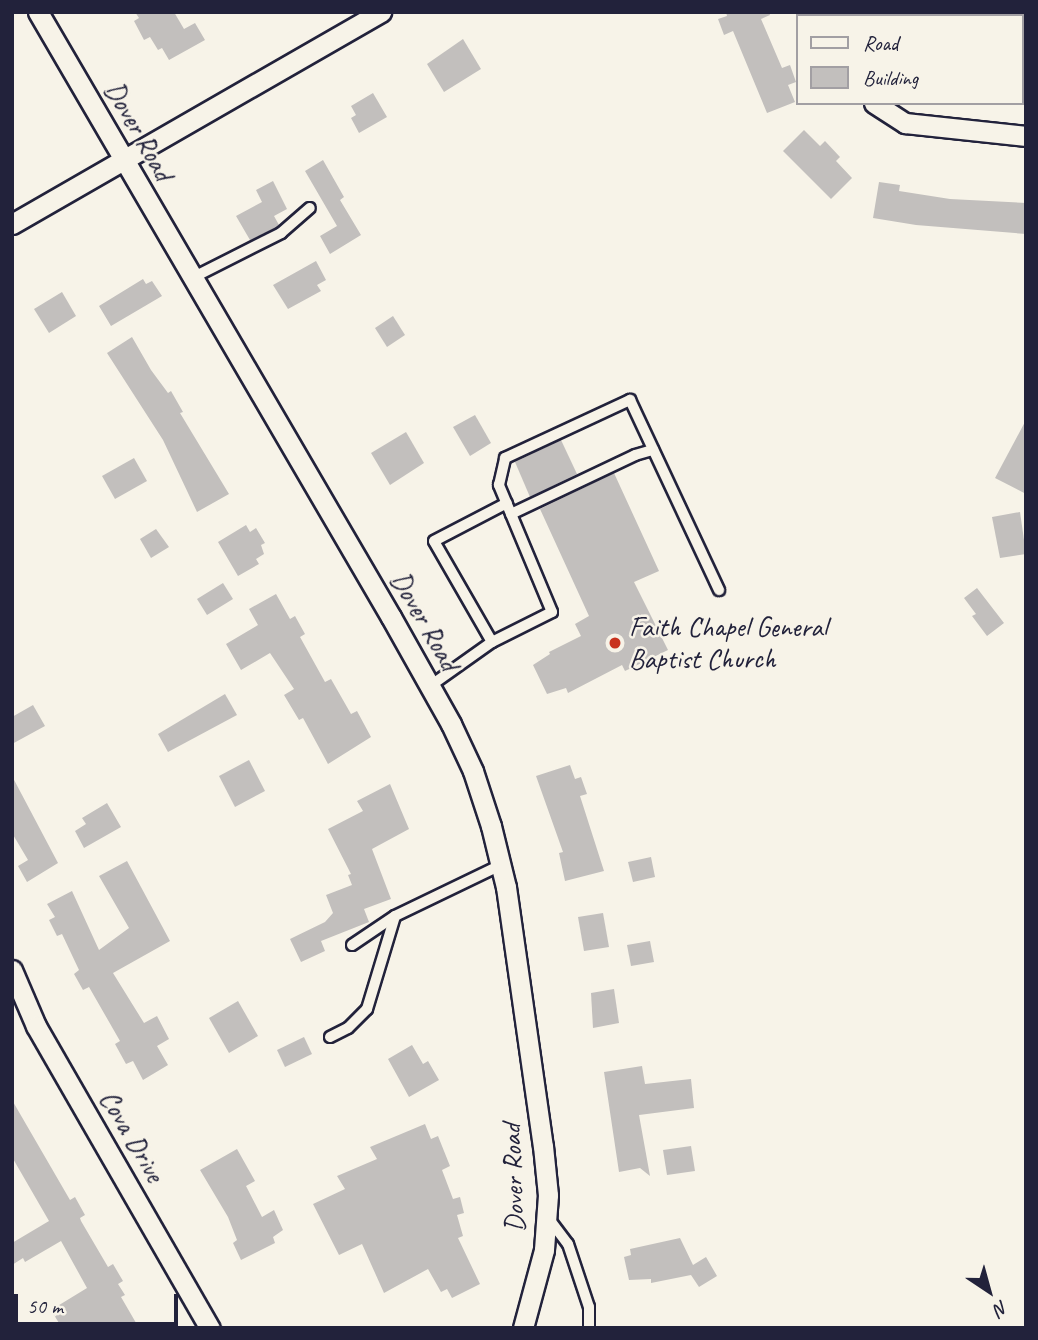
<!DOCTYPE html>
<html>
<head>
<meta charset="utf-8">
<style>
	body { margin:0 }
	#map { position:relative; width:1038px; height:1340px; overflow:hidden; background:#f7f3e8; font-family:Caveat,sans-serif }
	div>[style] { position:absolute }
	.building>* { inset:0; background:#c2bfbd }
	.roads { filter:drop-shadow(2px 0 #22223b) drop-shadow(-2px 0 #22223b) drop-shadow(0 2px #22223b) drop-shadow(0 -2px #22223b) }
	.service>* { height:10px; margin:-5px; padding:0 5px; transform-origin:5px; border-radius:5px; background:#f7f3e8 }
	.minor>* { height:19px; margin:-9.5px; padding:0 9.5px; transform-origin:9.5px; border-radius:9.5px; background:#f7f3e8 }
	.dots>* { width:19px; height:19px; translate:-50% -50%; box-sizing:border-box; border:4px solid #f7f3e8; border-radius:50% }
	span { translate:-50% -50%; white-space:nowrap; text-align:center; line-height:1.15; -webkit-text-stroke:5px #f7f3e8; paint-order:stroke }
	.street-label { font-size:28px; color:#22223b }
	.poi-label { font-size:28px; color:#22223b }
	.left { translate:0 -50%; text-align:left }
	.frame { position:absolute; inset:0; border:14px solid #22223b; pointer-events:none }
	.legend { position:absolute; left:796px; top:14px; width:228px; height:91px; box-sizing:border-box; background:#f7f3e8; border:2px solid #a29fa3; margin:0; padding:9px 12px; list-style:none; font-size:21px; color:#22223b }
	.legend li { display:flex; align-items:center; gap:14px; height:35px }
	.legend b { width:35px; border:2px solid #a29fa3 }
	.north { position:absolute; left:954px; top:1256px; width:70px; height:70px; -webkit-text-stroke:5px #f7f3e8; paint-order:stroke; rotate:144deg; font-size:19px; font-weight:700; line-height:28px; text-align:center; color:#22223b }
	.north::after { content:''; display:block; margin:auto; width:24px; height:32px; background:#22223b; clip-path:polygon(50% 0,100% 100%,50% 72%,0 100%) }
	.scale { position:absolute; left:14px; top:1294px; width:164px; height:32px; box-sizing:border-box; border:4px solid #22223b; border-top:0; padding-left:9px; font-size:21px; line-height:24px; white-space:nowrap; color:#22223b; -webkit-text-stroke:5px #f7f3e8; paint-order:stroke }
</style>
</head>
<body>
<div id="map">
	<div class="building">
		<div style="clip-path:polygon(135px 12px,174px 12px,184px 29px,195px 23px,205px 40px,169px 60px,162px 48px,158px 50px,150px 37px,144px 40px,134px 21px,139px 18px)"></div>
		<div style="clip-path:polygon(726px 12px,769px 12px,770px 15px,761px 19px,782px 68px,790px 65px,796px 82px,788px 85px,795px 102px,767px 113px,733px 31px,724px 35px,718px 19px,727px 16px)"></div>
		<div style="clip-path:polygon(463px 39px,481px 69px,444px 92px,427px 64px)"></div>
		<div style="clip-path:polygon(373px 93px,387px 117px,359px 133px,351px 118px,356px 115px,351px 106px)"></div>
		<div style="clip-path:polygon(804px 130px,820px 146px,825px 141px,840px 157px,836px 161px,852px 178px,831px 199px,783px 151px)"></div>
		<div style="clip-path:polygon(323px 160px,344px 197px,340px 200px,361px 235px,330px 254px,320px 236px,337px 226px,305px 171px)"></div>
		<div style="clip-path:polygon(273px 181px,287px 209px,274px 216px,279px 225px,277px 227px,250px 240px,236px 216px,262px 202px,256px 190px)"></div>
		<div style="clip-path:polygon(879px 182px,900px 185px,899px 191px,950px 199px,1026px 203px,1026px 234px,916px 225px,873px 218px)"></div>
		<div style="clip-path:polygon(316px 261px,326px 280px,317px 285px,321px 291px,288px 309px,273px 285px)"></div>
		<div style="clip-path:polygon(143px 279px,146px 284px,152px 281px,162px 296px,111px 326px,99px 306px)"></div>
		<div style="clip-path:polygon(62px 292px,76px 316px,49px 333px,34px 309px)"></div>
		<div style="clip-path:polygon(393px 316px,405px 335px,387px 347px,375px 328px)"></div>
		<div style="clip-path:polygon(132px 337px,151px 370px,168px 393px,171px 391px,183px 412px,180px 413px,229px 494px,197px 512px,163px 440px,107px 353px)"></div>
		<div style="clip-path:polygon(475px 415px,491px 443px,470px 456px,453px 427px)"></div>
		<div style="clip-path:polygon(1026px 420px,1026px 494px,995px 478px)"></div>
		<div style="clip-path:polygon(406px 432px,424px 463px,390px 485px,371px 453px)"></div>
		<div style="clip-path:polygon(561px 440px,577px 474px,530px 497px,515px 462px)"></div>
		<div style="clip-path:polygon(134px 458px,147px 481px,115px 499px,102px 476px)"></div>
		<div style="clip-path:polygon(614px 473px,659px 571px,634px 582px,668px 650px,625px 671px,622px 665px,568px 693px,566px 688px,547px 694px,533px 665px,550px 654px,549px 652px,581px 636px,575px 624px,589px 616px,540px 509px)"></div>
		<div style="clip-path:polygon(1020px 512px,1026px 554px,1000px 558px,992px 517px)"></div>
		<div style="clip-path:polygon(246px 525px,250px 532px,256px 528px,265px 543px,261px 545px,264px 554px,256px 559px,259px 564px,238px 576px,218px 542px)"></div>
		<div style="clip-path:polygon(156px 529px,169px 547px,151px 558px,140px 539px)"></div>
		<div style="clip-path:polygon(223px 583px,233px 599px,207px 615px,197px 599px)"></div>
		<div style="clip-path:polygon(977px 588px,1004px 623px,987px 636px,972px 616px,976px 614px,964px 598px)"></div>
		<div style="clip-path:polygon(276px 594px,290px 619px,295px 616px,305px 634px,300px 637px,325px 682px,331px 679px,351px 714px,357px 711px,371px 737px,328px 764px,303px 718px,299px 720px,284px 695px,294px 689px,270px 653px,241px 670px,226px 644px,258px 625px,249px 609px)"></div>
		<div style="clip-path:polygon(225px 694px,237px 715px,168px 752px,158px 734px)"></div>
		<div style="clip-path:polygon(33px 705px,45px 726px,12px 744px,12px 717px)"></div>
		<div style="clip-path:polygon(249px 760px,265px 791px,235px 807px,219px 776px)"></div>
		<div style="clip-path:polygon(570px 765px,575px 779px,581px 777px,587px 794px,580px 796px,604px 871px,565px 881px,559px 853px,563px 852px,536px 776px)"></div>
		<div style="clip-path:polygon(12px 776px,58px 863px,27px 882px,18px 866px,28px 860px,12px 833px)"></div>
		<div style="clip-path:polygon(390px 784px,409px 829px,372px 849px,391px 899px,364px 909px,369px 922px,321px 941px,325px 951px,301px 962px,290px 939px,325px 922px,333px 913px,326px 895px,352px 885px,348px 875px,351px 874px,328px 829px,363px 811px,357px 801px)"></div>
		<div style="clip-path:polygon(107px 803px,121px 827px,84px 848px,75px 831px,86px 824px,82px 818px)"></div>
		<div style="clip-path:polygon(651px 857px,655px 877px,633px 882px,628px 862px)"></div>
		<div style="clip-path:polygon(127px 861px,170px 941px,113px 973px,144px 1023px,157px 1016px,169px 1039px,157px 1046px,168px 1065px,143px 1080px,133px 1061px,126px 1064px,115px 1044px,120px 1041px,89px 987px,83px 990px,74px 974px,79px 970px,62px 934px,57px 936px,49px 920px,55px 917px,47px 904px,72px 891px,99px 950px,129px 928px,99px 876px)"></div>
		<div style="clip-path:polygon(603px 913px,609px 947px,584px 951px,578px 917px)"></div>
		<div style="clip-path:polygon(650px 941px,654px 962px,631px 966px,627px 945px)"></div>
		<div style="clip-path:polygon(614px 989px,619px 1023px,593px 1028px,591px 993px)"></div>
		<div style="clip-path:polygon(238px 1001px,258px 1036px,229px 1053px,209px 1018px)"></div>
		<div style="clip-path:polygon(304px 1037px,312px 1054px,285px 1067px,277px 1050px)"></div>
		<div style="clip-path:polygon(412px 1045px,423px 1064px,428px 1061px,439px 1080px,409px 1097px,388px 1059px)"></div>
		<div style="clip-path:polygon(642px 1066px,645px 1084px,691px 1079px,694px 1108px,639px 1115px,650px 1176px,640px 1168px,619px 1172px,604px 1072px)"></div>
		<div style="clip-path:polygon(12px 1100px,70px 1200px,75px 1197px,85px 1215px,80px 1218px,81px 1221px,108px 1267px,113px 1264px,123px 1281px,118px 1284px,125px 1295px,121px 1297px,139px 1328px,62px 1328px,51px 1310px,87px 1288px,61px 1241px,25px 1262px,23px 1258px,12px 1265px,12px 1243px,49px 1221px,12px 1157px)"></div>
		<div style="clip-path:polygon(425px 1124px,431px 1139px,438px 1136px,450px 1166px,442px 1170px,453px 1199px,460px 1197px,464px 1213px,457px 1215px,463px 1236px,458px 1238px,480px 1284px,452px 1298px,447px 1289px,441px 1292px,428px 1269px,384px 1293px,362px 1244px,339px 1255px,313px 1204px,345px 1189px,337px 1176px,377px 1159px,370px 1147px)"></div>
		<div style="clip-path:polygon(691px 1146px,695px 1171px,667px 1175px,663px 1150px)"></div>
		<div style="clip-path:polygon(237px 1149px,255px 1181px,246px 1186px,262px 1217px,274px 1210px,283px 1230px,273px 1237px,275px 1243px,241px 1260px,233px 1243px,237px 1240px,228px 1217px,200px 1170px)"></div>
		<div style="clip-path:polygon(680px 1238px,693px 1265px,706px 1257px,717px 1276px,699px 1287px,691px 1275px,651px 1283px,651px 1279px,629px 1280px,624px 1257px,631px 1255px,630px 1249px)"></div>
	</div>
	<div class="roads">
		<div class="service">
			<div style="left:192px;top:278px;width:100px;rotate:-26.8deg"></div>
			<div style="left:281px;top:233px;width:38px;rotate:-41deg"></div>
			<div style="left:511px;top:514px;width:137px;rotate:-25.4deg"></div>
			<div style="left:635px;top:455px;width:19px;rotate:-16deg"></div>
			<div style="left:492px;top:642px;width:116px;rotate:-119.9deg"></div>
			<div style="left:434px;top:541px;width:82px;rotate:-27.5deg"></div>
			<div style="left:430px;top:686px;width:76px;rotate:-35.4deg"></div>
			<div style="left:492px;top:642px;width:67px;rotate:-26.6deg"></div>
			<div style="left:552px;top:612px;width:138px;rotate:-112.7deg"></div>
			<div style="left:499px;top:485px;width:28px;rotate:-77deg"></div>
			<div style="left:505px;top:458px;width:138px;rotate:-24.9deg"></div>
			<div style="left:630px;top:400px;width:210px;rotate:64.9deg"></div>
			<div style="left:352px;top:945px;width:52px;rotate:-34deg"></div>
			<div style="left:330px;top:1037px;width:20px;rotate:-27deg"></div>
			<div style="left:348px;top:1028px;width:27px;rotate:-45deg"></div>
			<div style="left:367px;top:1009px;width:97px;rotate:-73.2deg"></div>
			<div style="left:395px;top:916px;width:118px;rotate:-25.7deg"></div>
			<div style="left:549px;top:1219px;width:31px;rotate:53deg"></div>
			<div style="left:568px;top:1244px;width:66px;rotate:71.6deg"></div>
			<div style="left:589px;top:1307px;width:21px;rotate:90deg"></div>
		</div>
		<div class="minor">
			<div style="left:38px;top:12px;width:700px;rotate:59.74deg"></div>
			<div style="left:391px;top:617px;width:123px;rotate:60.7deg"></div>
			<div style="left:451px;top:724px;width:52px;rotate:64.9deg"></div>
			<div style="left:473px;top:771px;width:58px;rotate:71.9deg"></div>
			<div style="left:491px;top:826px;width:63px;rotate:76.2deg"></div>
			<div style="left:506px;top:887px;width:262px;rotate:81.9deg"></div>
			<div style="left:543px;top:1146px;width:49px;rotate:84.2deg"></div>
			<div style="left:548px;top:1195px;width:55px;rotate:94.2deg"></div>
			<div style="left:544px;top:1250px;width:81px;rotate:105.1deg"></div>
			<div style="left:831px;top:12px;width:4px;rotate:76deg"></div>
			<div style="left:874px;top:103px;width:37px;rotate:33deg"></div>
			<div style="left:905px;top:123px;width:122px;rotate:6.1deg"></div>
			<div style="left:12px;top:224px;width:426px;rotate:-29.9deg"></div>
			<div style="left:12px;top:970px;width:61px;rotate:66.8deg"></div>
			<div style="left:36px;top:1026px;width:349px;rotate:60.1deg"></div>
		</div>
	</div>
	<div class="dots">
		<div style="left:615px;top:643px;background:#c8321e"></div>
	</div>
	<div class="street-label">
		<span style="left:139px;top:131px;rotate:60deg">Dover Road</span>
		<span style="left:425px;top:621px;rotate:60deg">Dover Road</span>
		<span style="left:132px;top:1136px;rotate:60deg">Cova Drive</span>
		<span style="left:513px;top:1178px;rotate:-92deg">Dover Road</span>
	</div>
	<div class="poi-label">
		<span class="left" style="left:629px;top:643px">Faith Chapel General<br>Baptist Church</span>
	</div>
	<div class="frame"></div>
	<ul class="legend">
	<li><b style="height:9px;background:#f7f3e8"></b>Road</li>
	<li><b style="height:19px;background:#c2bfbd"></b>Building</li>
	</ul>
	<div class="north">N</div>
	<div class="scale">50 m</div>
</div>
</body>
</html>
